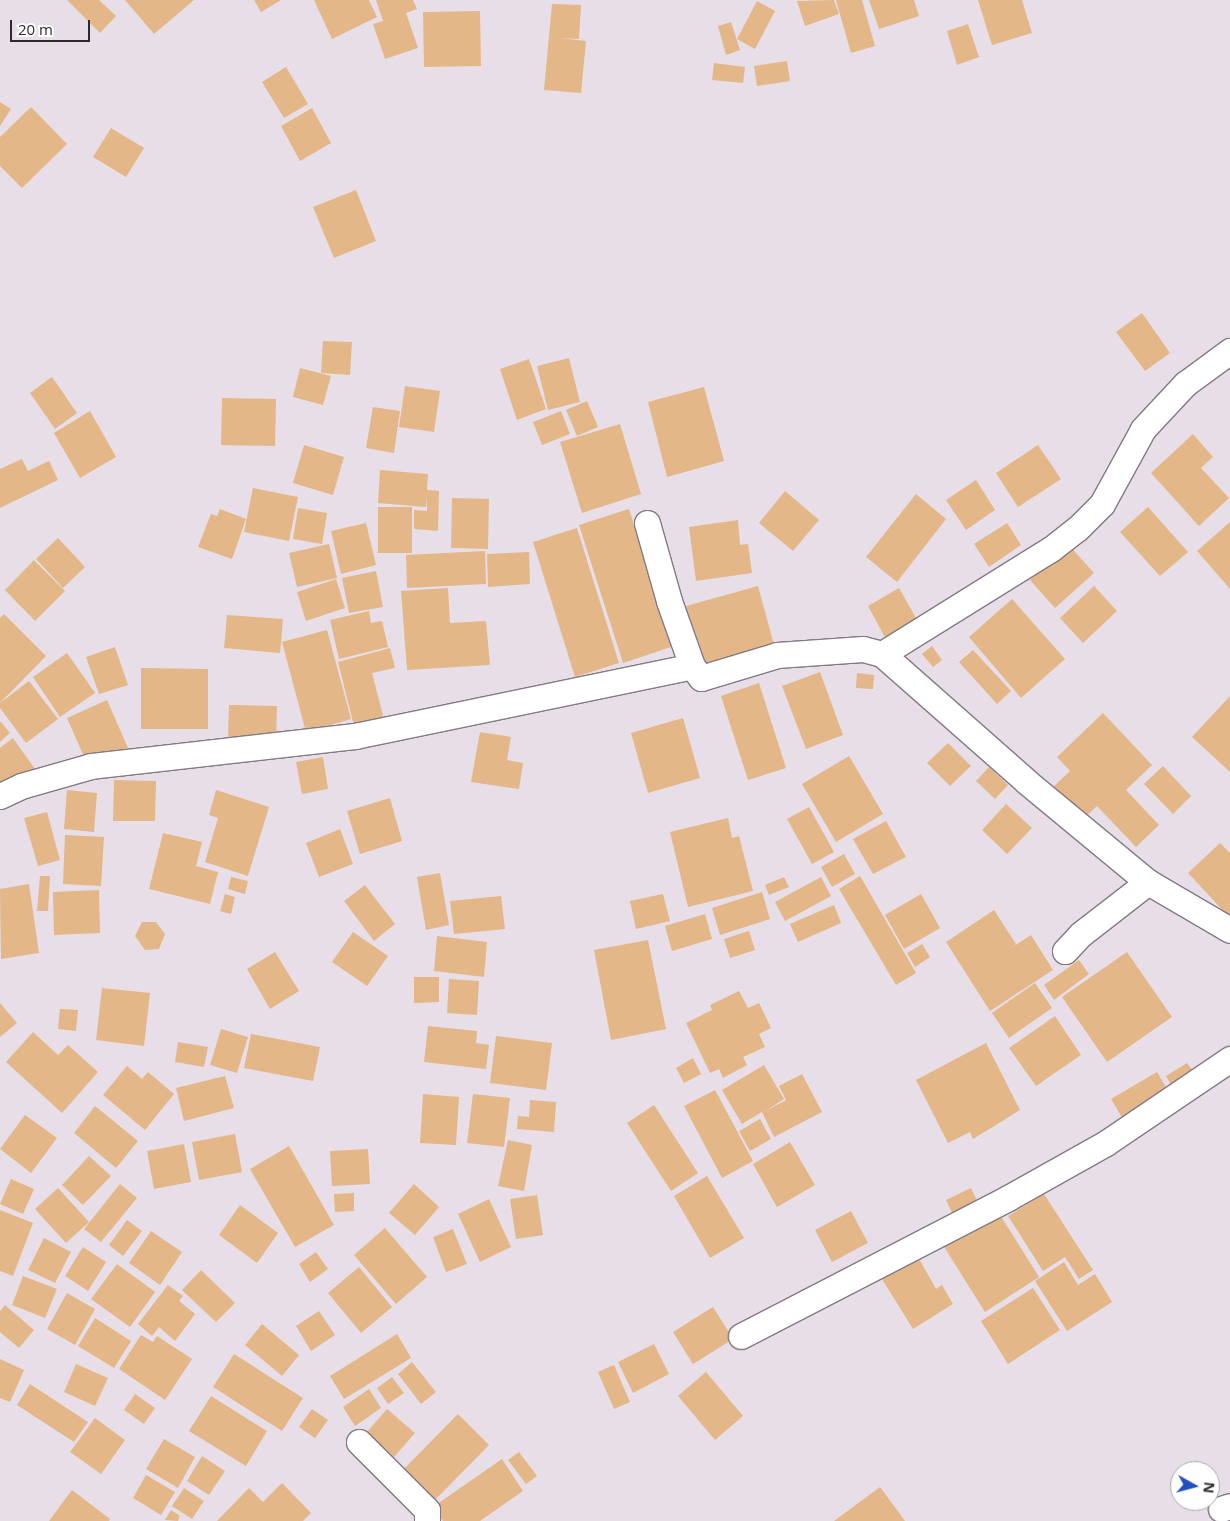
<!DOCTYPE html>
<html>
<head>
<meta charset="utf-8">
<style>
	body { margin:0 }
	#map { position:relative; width:1230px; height:1521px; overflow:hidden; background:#e8dee8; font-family:"Open Sans",sans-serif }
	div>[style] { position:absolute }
	.building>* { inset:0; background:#e3b788 }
	.roads { filter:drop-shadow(1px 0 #837983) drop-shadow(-1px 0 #837983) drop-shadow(0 1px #837983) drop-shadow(0 -1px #837983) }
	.minor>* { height:25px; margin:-12.5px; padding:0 12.5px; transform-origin:12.5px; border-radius:12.5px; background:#fff }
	span { translate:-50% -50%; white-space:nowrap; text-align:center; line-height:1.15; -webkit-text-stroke:4.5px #fff; paint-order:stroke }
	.north { position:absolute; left:1170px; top:1461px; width:50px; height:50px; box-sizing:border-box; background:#fff; border:1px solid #aba9ab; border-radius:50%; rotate:97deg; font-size:14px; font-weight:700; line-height:20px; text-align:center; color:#2d292d }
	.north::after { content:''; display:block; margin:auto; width:18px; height:22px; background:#2251bf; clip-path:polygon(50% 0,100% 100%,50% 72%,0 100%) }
	.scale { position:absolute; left:10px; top:20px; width:80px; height:22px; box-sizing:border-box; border:2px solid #2d292d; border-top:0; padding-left:6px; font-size:15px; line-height:18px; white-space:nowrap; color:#2d292d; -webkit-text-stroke:4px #fff; paint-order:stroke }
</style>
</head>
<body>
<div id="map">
	<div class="building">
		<div style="clip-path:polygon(67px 0,99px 0,116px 16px,100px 33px)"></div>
		<div style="clip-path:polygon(125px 0,194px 0,154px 34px)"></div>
		<div style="clip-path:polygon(254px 0,281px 0,261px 12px)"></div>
		<div style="clip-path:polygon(314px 0,369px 0,377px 17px,332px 39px)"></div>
		<div style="clip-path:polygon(376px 0,413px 0,417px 9px,406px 13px,418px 48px,385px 59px,373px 24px,383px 21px)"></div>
		<div style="clip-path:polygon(834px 0,839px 14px,805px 26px,797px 1px)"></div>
		<div style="clip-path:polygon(836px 0,862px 0,875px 46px,851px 53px)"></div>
		<div style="clip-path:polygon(869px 0,914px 0,919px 16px,879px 29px)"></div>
		<div style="clip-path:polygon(978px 0,1022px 0,1032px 33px,992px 45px)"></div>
		<div style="clip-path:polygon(757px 1px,775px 11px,755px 49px,737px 39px)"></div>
		<div style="clip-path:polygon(552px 4px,581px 5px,579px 39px,559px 38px,586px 41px,581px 93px,544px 90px)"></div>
		<div style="clip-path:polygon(480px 11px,481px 66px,424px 67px,423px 12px)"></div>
		<div style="clip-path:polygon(731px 22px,740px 50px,726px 55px,718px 26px)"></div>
		<div style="clip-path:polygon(968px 24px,979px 57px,957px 65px,947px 31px)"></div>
		<div style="clip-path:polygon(787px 61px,790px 81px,757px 86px,754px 66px)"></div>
		<div style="clip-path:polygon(714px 63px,745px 67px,743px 83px,712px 80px)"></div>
		<div style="clip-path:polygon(286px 67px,308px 104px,284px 118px,262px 82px)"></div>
		<div style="clip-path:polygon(0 102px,11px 109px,0 126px)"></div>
		<div style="clip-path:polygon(31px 107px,67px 144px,22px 188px,0 166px,0 137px)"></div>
		<div style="clip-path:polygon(312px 108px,331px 143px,300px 161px,281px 126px)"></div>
		<div style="clip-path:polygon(111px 128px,144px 148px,126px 177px,93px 157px)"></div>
		<div style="clip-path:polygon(356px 190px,376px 241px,334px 258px,313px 207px)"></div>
		<div style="clip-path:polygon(1142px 313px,1170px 353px,1145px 371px,1116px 332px)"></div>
		<div style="clip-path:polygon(323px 341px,352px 342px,350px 375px,321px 373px)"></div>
		<div style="clip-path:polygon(569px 358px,580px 402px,548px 410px,537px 366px)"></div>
		<div style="clip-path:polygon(529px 359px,546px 409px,517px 420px,500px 369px)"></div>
		<div style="clip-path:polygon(300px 368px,331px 376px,323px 405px,293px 397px)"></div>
		<div style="clip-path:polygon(52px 377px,77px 413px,55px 429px,30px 393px)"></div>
		<div style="clip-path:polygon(405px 386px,440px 391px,434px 432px,399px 427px)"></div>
		<div style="clip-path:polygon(704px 387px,724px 461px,667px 477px,648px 402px)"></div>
		<div style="clip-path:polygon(222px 398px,276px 399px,275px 446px,221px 445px)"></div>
		<div style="clip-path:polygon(587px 401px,598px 427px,577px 436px,566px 410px)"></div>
		<div style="clip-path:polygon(373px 407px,400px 411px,394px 453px,366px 448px)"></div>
		<div style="clip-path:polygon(90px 411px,116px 457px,80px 478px,54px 433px)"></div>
		<div style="clip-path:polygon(561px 411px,570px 434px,542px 445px,533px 422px)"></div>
		<div style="clip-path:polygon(620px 424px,641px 494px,582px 513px,560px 442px)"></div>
		<div style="clip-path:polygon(1193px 434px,1213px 457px,1201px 468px,1229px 498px,1199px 526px,1151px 473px)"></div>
		<div style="clip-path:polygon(304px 445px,344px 457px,333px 495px,293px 483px)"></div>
		<div style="clip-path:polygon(1038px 445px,1061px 479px,1018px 507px,996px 473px)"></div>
		<div style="clip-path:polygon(22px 459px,28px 471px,49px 461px,58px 480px,0 508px,0 469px)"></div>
		<div style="clip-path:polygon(380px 470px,428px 474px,427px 490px,439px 491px,438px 531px,414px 529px,414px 510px,427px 511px,427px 496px,426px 507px,378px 503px)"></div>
		<div style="clip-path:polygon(976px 480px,995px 510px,966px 530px,946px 500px)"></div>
		<div style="clip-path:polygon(253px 488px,298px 497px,289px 541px,244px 532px)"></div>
		<div style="clip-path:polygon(785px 491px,819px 520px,793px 551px,759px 523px)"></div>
		<div style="clip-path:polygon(916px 494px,946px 519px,897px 582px,866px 557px)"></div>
		<div style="clip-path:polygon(452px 498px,489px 499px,488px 549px,451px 548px)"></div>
		<div style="clip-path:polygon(378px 507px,412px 507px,412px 553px,378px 553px)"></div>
		<div style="clip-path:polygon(1148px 507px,1188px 552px,1160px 576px,1120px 532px)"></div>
		<div style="clip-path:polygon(298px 508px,327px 513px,322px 544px,293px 539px)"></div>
		<div style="clip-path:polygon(220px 509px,246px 519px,232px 559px,198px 547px,211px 514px,217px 516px)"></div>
		<div style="clip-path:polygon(629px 509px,674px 646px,623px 663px,579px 525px)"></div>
		<div style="clip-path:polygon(738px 520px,740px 545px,748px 544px,752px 573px,696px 581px,689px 527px)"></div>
		<div style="clip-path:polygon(1230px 522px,1230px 589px,1197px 551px)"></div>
		<div style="clip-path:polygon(366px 523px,376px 565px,341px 574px,331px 531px)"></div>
		<div style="clip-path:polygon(1007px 523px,1021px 545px,989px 567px,974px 544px)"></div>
		<div style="clip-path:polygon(577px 528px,619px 663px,575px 677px,533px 542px)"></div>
		<div style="clip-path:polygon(58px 538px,85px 567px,63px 588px,36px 559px)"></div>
		<div style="clip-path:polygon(329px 544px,337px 578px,297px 587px,289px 553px)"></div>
		<div style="clip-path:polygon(1069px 545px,1094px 573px,1055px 608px,1030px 580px)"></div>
		<div style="clip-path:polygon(485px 551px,486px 584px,407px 588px,406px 555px)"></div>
		<div style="clip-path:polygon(529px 552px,530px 584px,488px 587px,487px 554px)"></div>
		<div style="clip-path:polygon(34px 560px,65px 591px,35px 621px,5px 590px)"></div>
		<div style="clip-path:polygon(376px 571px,383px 607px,349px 613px,342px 578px)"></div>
		<div style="clip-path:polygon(336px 579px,345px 608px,306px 621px,297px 592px)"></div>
		<div style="clip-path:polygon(758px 586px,776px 652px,704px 672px,686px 606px)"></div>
		<div style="clip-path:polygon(1094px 586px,1117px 611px,1083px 643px,1060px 618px)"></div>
		<div style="clip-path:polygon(448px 588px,450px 623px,486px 621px,490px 665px,407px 670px,401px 591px)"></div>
		<div style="clip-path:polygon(899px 588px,920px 625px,888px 643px,868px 606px)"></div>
		<div style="clip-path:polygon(1012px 599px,1065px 659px,1021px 698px,969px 637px)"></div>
		<div style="clip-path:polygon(369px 611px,371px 623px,382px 621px,388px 647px,339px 659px,330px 620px)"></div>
		<div style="clip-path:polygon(4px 614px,46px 656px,0 703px,0 618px)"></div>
		<div style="clip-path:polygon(227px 615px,283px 619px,280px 653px,224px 648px)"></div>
		<div style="clip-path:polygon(327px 630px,351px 719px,306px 732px,282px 642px)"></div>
		<div style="clip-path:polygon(932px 646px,942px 660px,933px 667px,922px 654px)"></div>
		<div style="clip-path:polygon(115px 647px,128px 685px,99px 694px,86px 657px)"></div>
		<div style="clip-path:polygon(390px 648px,395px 668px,372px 673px,386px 727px,356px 734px,338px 662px)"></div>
		<div style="clip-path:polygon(973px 650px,1011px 691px,997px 704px,959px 662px)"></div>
		<div style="clip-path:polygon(67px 653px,95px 693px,60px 717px,33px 677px)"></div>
		<div style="clip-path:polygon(141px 668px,208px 669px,208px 729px,141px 729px)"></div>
		<div style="clip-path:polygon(820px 672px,843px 735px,806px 749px,782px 686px)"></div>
		<div style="clip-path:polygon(857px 673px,874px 675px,873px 689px,856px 688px)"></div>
		<div style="clip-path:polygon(29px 681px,58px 719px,26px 743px,0 708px,0 703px)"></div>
		<div style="clip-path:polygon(759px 683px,786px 768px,748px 780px,721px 696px)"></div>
		<div style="clip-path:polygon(1230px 696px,1230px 772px,1192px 737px)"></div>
		<div style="clip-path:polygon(107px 700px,128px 748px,88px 766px,67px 718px)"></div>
		<div style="clip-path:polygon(229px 705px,277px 706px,276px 741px,228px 740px)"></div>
		<div style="clip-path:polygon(1103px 713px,1152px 765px,1126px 790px,1159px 825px,1136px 847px,1097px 806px,1081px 821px,1051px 789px,1070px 771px,1057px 757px)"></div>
		<div style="clip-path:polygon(683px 718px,700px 778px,648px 793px,631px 733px)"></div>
		<div style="clip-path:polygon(0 721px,10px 733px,0 742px)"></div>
		<div style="clip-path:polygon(480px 732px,511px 737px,507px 760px,523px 763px,519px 789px,471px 782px)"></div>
		<div style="clip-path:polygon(13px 738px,35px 769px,0 793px,0 748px)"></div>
		<div style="clip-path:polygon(948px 743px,971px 766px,950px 786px,927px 763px)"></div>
		<div style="clip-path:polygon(849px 756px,883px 814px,836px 842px,802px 784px)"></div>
		<div style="clip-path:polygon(323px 757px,328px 789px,302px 794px,296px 762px)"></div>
		<div style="clip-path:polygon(1163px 766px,1191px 796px,1173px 814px,1144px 784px)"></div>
		<div style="clip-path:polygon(989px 767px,1008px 785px,995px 799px,976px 781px)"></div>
		<div style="clip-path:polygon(114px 780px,156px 781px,155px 821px,113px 821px)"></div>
		<div style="clip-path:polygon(67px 790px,97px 793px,94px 832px,64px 829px)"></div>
		<div style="clip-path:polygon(216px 790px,269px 807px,248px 876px,205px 862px,218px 818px,209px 815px)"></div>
		<div style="clip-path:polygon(390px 798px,402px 841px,360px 854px,347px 811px)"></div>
		<div style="clip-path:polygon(1006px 804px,1032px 828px,1007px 854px,982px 830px)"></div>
		<div style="clip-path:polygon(809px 807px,834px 852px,812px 864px,787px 819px)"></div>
		<div style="clip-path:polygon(47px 812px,60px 860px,38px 866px,24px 818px)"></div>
		<div style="clip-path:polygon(728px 818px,732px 838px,739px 836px,753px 891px,688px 907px,670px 832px)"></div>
		<div style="clip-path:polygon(886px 821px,906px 857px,873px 874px,853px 839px)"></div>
		<div style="clip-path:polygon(340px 829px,353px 864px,319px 877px,306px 843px)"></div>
		<div style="clip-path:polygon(163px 833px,202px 842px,196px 866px,218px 872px,210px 904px,149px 889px)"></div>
		<div style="clip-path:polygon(65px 835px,104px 837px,101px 886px,63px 884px)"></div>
		<div style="clip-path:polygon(1220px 843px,1230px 853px,1230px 918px,1188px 873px)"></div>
		<div style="clip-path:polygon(844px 854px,855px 874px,832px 887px,821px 867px)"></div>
		<div style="clip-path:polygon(440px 873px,449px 925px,426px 930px,417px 877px)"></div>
		<div style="clip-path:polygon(40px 876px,50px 876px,48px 911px,37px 911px)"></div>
		<div style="clip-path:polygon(860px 876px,916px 973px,896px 985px,839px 889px)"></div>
		<div style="clip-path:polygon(231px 877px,248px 881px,245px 894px,228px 889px)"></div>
		<div style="clip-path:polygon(784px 877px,789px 887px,769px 895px,765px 885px)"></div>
		<div style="clip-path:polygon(821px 877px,831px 896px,785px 921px,775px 902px)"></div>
		<div style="clip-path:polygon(29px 884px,39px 953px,1px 959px,0 889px)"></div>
		<div style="clip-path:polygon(365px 885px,395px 924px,374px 941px,344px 901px)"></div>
		<div style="clip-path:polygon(99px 890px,100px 933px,54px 935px,53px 892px)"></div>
		<div style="clip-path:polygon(762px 892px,770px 919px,720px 935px,712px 908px)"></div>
		<div style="clip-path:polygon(225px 894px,235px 897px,231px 914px,220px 911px)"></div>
		<div style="clip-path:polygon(663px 894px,670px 921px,636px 929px,630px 901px)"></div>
		<div style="clip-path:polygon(921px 894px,940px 928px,904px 949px,885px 915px)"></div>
		<div style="clip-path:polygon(501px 896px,505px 929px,454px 934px,450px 901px)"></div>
		<div style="clip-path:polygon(834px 905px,841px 923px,798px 942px,790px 924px)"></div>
		<div style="clip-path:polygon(994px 910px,1016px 944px,1011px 948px,1031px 935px,1053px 970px,990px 1011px,946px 942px)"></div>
		<div style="clip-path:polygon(705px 914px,712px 939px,672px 951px,665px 926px)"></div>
		<div style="clip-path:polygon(142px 922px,156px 922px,165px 934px,159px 949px,145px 950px,135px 936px)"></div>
		<div style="clip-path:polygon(749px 931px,755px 950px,730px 958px,724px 939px)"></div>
		<div style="clip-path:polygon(353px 932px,388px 956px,367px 986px,332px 962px)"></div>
		<div style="clip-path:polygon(437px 936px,487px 942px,484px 977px,434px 971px)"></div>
		<div style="clip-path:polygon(648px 940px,666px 1029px,611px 1040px,594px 950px)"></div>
		<div style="clip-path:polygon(922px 944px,930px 957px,915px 967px,907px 953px)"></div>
		<div style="clip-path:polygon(275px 952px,299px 991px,270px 1009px,247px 969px)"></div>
		<div style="clip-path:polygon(1127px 952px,1172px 1017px,1107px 1062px,1062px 997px)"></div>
		<div style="clip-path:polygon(1079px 960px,1089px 974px,1054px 1000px,1044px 985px)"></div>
		<div style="clip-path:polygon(414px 977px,439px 977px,439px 1002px,414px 1003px)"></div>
		<div style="clip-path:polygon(449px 979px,479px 981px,477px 1015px,447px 1013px)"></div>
		<div style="clip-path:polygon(1035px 983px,1052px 1008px,1009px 1038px,992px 1013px)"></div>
		<div style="clip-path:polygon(102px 988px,150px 993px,144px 1046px,96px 1040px)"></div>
		<div style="clip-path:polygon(739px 991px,748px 1008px,759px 1003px,771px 1028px,759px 1034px,765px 1047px,743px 1057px,747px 1065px,723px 1078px,719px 1069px,710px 1073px,686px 1023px,712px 1010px,710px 1005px)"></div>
		<div style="clip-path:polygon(0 1003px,17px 1023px,0 1037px)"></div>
		<div style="clip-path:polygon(60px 1009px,78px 1010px,76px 1031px,58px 1029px)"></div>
		<div style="clip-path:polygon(1055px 1016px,1081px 1055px,1036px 1086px,1009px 1048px)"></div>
		<div style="clip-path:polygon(428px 1026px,477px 1031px,476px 1043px,489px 1045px,486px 1069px,424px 1062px)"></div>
		<div style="clip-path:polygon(221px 1029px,248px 1037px,237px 1073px,210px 1065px)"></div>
		<div style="clip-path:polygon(33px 1032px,58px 1055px,68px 1045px,98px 1072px,62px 1113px,6px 1062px)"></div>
		<div style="clip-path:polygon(251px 1034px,320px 1047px,313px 1081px,244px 1068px)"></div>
		<div style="clip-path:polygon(496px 1036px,552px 1043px,546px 1090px,490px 1083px)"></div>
		<div style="clip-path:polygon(178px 1042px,208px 1047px,204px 1067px,175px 1062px)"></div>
		<div style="clip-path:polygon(986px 1043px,1020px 1110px,973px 1139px,970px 1132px,948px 1143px,916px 1080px)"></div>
		<div style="clip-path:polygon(693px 1058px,701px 1074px,684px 1083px,676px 1068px)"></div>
		<div style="clip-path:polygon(1187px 1063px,1193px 1071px,1171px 1085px,1166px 1076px)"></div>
		<div style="clip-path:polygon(764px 1065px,784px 1099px,764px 1112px,786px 1100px,779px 1086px,802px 1074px,822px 1112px,774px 1137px,762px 1112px,742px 1124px,722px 1090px)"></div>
		<div style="clip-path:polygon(127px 1066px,142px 1079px,148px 1072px,174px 1094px,145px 1130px,103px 1095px)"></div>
		<div style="clip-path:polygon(1157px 1072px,1169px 1092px,1123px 1119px,1111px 1099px)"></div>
		<div style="clip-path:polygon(225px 1076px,234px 1108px,184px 1121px,176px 1088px)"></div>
		<div style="clip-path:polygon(715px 1090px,753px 1161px,722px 1178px,684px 1106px)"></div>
		<div style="clip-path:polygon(423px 1094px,459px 1097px,456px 1145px,420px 1143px)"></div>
		<div style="clip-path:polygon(473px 1094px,510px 1098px,504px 1147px,467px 1143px)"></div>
		<div style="clip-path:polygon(530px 1100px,556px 1102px,554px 1132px,517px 1129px,518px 1116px,529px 1117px)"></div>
		<div style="clip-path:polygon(654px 1105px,698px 1173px,671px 1191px,627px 1123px)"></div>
		<div style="clip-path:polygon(95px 1106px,138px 1141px,116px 1168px,74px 1133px)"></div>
		<div style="clip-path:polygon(25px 1115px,57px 1138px,31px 1173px,0 1149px)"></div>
		<div style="clip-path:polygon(760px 1119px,771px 1139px,750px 1151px,739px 1131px)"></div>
		<div style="clip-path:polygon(235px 1134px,242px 1172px,199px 1180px,192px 1142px)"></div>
		<div style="clip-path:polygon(508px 1140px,532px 1145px,524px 1191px,498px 1186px)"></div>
		<div style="clip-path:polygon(790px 1142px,815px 1185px,777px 1207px,753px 1164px)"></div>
		<div style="clip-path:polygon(184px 1144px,191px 1182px,154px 1189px,147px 1151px)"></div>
		<div style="clip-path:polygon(289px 1146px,334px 1225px,295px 1247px,250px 1169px)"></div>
		<div style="clip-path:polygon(368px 1149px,370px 1184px,332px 1186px,330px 1151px)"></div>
		<div style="clip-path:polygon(89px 1156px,111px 1176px,83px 1205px,62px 1185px)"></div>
		<div style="clip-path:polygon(707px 1176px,744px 1238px,710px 1258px,674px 1196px)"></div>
		<div style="clip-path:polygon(11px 1179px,34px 1189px,23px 1214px,0 1204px)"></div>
		<div style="clip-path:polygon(120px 1184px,137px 1198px,101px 1242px,84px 1229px)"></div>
		<div style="clip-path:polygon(414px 1184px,439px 1207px,415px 1235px,389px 1213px)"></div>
		<div style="clip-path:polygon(58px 1188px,89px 1222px,66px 1243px,35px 1209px)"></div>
		<div style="clip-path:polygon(971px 1188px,978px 1203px,953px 1215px,946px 1200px)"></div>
		<div style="clip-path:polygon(354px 1193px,354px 1211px,335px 1212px,334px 1194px)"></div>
		<div style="clip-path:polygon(1044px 1194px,1093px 1270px,1079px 1279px,1065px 1257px,1043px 1271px,1008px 1216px)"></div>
		<div style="clip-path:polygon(537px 1195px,543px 1235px,516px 1239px,510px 1199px)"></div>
		<div style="clip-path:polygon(489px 1199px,511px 1247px,480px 1262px,458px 1214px)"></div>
		<div style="clip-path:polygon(240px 1205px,278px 1233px,257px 1263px,219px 1235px)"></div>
		<div style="clip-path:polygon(0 1210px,33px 1223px,13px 1276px,0 1271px)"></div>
		<div style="clip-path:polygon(997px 1210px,1039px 1277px,985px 1312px,943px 1245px)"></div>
		<div style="clip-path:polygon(851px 1211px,868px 1243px,832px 1262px,815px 1230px)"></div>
		<div style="clip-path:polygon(127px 1220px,142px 1231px,123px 1256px,109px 1245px)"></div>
		<div style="clip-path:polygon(385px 1228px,427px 1277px,396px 1304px,354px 1255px)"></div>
		<div style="clip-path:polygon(453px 1229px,467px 1264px,446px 1272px,433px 1237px)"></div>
		<div style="clip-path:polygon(151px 1231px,182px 1252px,160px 1285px,129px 1263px)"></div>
		<div style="clip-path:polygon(44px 1238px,71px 1252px,55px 1283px,28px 1270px)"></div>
		<div style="clip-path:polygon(83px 1247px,106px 1262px,88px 1291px,65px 1276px)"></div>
		<div style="clip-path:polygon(316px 1252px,328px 1269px,310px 1282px,299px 1264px)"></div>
		<div style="clip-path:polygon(918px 1257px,936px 1289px,942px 1285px,953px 1304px,913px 1329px,882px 1279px)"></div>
		<div style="clip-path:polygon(1064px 1262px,1078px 1285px,1095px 1274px,1112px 1302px,1067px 1331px,1035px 1281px)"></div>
		<div style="clip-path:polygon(117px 1264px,155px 1292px,130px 1327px,91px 1299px)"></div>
		<div style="clip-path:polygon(359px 1267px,392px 1307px,361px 1333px,328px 1293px)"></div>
		<div style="clip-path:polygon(201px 1270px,235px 1303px,216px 1322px,182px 1290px)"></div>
		<div style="clip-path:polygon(23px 1276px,57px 1289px,45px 1318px,12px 1305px)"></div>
		<div style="clip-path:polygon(168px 1285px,183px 1296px,179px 1301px,195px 1314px,175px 1341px,159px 1327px,152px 1336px,138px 1324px)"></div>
		<div style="clip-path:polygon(1033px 1288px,1060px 1330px,1008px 1364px,981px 1321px)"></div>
		<div style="clip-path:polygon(67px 1293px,95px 1309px,75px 1345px,47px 1329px)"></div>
		<div style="clip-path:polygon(5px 1305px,34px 1330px,19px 1348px,0 1332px,0 1311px)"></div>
		<div style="clip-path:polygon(713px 1307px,733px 1339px,693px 1364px,673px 1332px)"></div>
		<div style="clip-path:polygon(319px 1311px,335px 1335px,311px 1351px,296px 1326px)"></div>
		<div style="clip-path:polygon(95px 1318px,131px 1341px,114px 1368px,78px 1346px)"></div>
		<div style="clip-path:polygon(262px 1324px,299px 1355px,282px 1376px,245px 1345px)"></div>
		<div style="clip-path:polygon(397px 1334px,411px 1358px,344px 1399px,330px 1376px)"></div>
		<div style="clip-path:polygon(141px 1335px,153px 1342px,157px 1336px,192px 1359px,165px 1400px,119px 1369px)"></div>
		<div style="clip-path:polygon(654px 1344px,669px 1374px,633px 1393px,618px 1362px)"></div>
		<div style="clip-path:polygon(234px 1354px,303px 1398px,282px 1431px,213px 1387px)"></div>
		<div style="clip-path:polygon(0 1359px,24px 1370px,10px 1402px,0 1398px)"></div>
		<div style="clip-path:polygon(412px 1362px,436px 1392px,421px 1404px,398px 1374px)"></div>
		<div style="clip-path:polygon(76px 1364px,108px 1378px,95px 1406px,64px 1392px)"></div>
		<div style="clip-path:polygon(614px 1365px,630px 1402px,614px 1409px,598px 1372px)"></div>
		<div style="clip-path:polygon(706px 1372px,743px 1416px,715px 1440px,678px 1396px)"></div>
		<div style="clip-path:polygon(392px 1377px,404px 1393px,388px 1404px,377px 1388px)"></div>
		<div style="clip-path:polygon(30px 1384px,88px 1422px,74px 1442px,17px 1405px)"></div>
		<div style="clip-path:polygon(369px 1389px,381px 1408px,355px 1426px,343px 1407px)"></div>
		<div style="clip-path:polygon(135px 1394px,155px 1408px,144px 1424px,124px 1410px)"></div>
		<div style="clip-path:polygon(211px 1396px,267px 1431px,246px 1466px,189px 1431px)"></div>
		<div style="clip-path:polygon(312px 1409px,328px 1420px,315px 1438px,299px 1427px)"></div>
		<div style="clip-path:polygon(387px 1409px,415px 1433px,394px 1457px,367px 1432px)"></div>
		<div style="clip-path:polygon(458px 1414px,489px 1445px,429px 1506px,398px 1475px)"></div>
		<div style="clip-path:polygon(95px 1418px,125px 1440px,101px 1474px,70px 1452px)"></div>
		<div style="clip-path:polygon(164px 1439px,195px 1457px,178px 1488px,146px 1469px)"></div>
		<div style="clip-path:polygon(519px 1452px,537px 1476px,526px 1484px,508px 1460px)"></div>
		<div style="clip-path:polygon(202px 1456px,225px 1471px,209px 1495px,187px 1481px)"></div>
		<div style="clip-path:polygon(502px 1459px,523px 1491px,480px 1521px,443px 1521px,433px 1507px)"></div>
		<div style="clip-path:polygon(146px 1475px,175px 1492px,161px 1515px,133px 1498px)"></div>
		<div style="clip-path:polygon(282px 1483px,311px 1513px,303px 1521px,217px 1521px,249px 1488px,263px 1502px)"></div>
		<div style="clip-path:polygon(880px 1487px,905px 1521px,834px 1521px)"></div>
		<div style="clip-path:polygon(184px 1488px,204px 1501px,192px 1519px,172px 1506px)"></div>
		<div style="clip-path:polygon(72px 1490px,110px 1519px,109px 1521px,49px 1521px)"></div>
		<div style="clip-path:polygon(171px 1510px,180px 1516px,178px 1521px,165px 1520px)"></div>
	</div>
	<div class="roads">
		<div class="minor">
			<div style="left:647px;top:523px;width:81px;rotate:74.2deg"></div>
			<div style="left:669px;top:601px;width:69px;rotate:70.5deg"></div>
			<div style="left:692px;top:666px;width:15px;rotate:53deg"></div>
			<div style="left:701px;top:678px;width:79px;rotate:-16.8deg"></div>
			<div style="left:777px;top:655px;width:86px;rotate:-4deg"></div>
			<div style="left:863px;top:649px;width:20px;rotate:15deg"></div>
			<div style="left:882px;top:654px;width:193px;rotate:41.4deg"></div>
			<div style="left:1027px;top:782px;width:157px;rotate:39.6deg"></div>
			<div style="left:1148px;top:882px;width:95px;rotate:30.3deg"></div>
			<div style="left:882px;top:654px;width:199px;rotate:-31.9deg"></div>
			<div style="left:1051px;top:549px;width:33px;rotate:-38deg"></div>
			<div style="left:1077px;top:529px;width:35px;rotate:-45deg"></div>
			<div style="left:1102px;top:504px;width:85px;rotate:-61.3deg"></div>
			<div style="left:1143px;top:429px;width:62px;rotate:-47deg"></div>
			<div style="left:1185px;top:384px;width:56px;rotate:-36.3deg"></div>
			<div style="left:0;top:796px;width:23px;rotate:-25deg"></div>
			<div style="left:21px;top:786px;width:73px;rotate:-15.9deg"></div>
			<div style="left:91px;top:766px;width:266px;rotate:-6.5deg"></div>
			<div style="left:355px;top:736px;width:344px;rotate:-11.7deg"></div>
			<div style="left:1065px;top:951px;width:23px;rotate:-47deg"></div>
			<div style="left:1081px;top:934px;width:85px;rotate:-37.8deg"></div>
			<div style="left:741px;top:1336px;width:301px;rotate:-27.3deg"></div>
			<div style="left:1008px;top:1198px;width:112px;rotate:-29.3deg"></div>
			<div style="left:1106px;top:1143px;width:150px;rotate:-34.1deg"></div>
			<div style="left:359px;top:1442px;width:96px;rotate:45deg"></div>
			<div style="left:427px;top:1510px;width:11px;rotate:90deg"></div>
			<div style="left:1221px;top:1509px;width:9px;rotate:-18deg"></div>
		</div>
	</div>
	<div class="north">N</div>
	<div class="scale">20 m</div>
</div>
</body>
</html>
